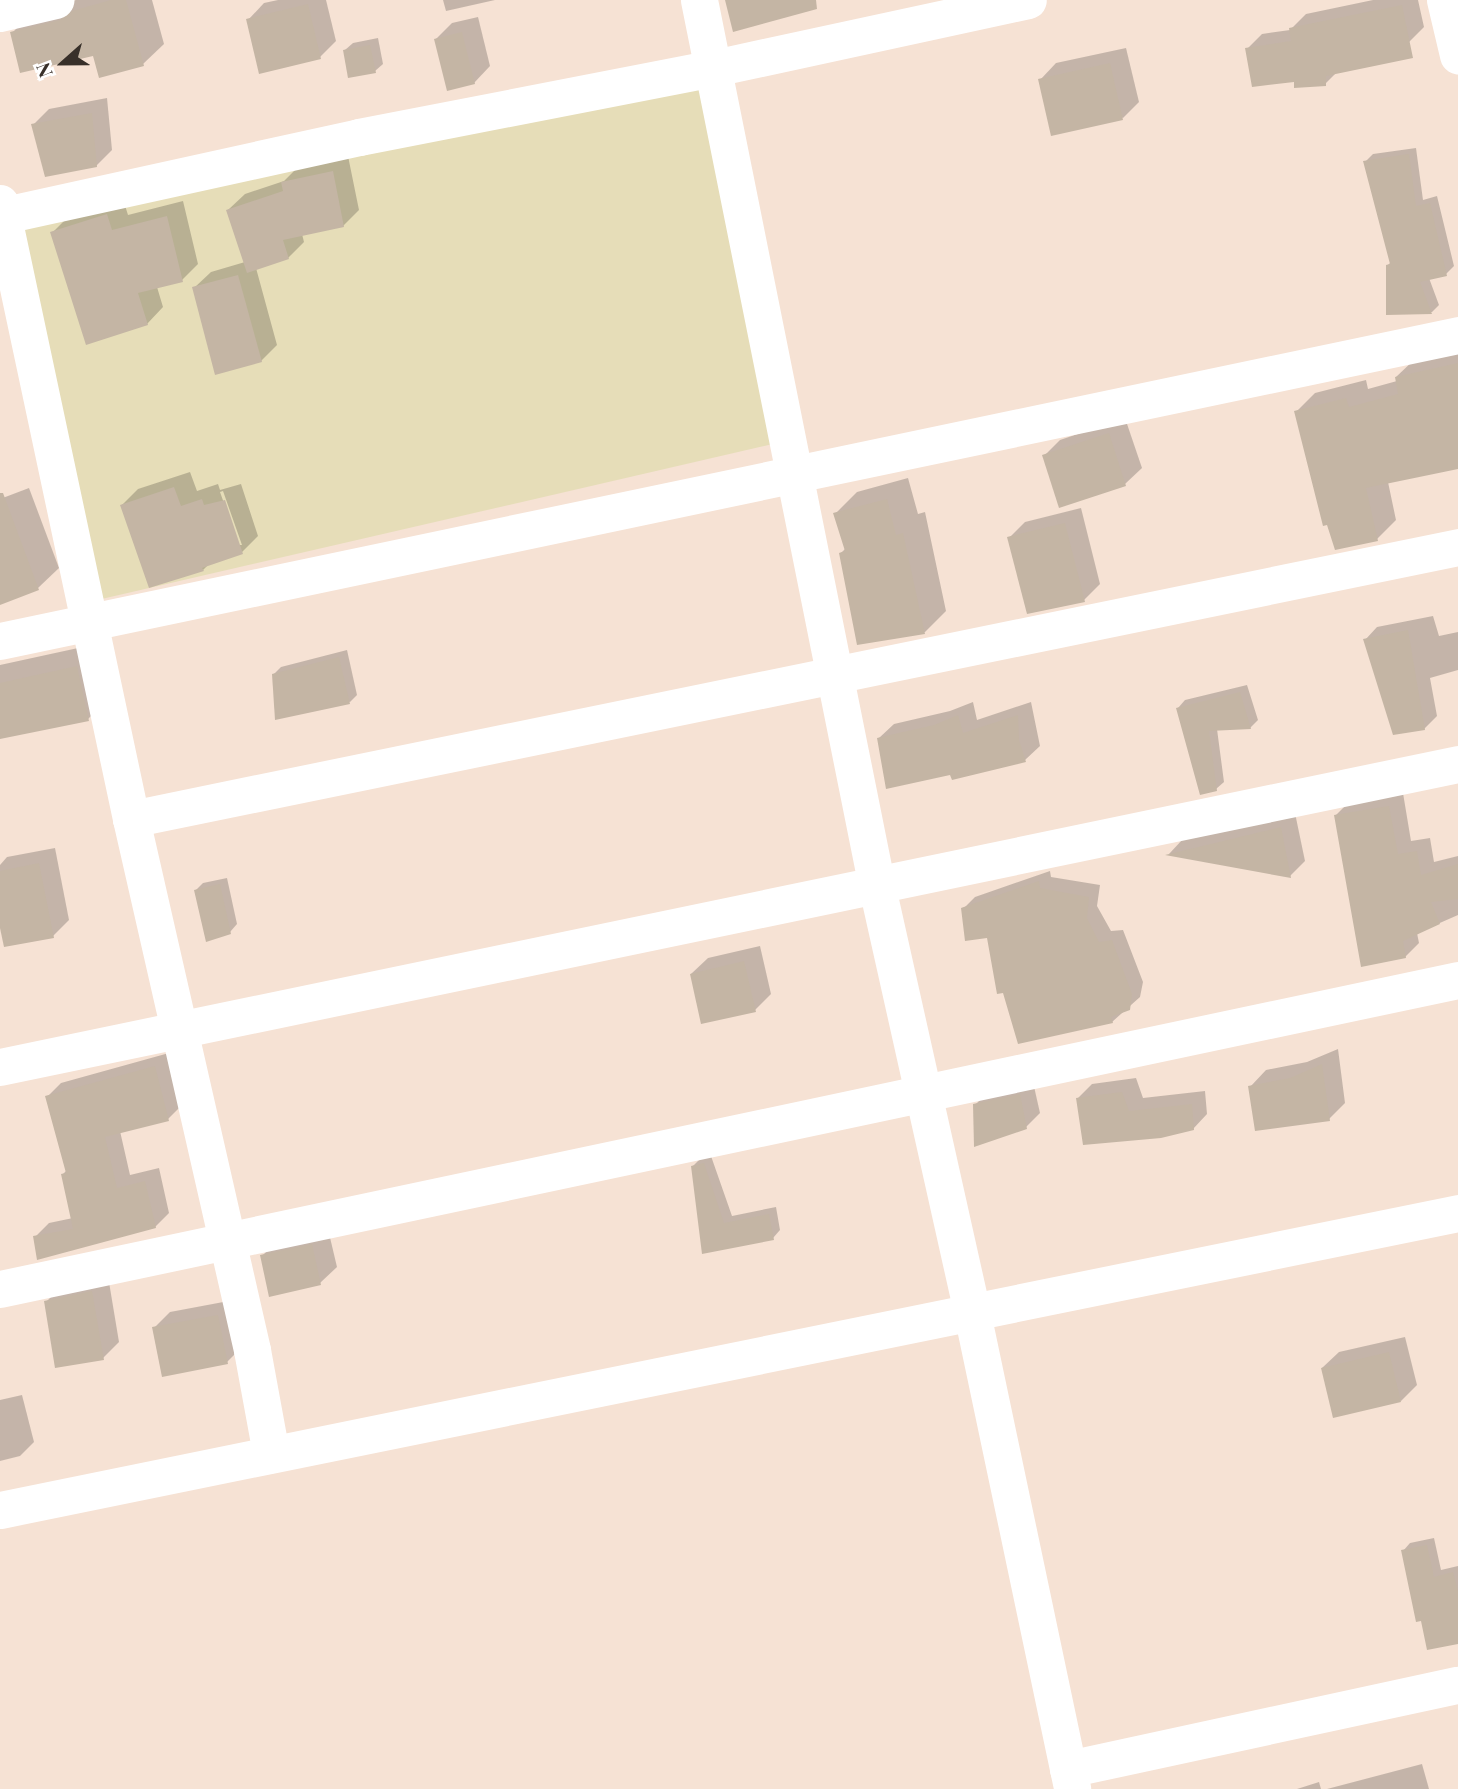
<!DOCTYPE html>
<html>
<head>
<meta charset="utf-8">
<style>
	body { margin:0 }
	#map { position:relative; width:1458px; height:1789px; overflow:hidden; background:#f6e2d4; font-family:"Playfair Display",serif }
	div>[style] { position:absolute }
	.sand>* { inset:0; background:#e6ddb8 }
	.shadow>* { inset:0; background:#0003 }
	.building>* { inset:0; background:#c4b5a4 }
	.street>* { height:37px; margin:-18.5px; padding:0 18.5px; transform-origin:18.5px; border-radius:18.5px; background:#fff }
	span { translate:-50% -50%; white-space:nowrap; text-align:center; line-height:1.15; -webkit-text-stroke:5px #fff; paint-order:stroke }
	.north { position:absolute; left:28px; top:28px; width:70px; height:70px; -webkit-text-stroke:5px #fff; paint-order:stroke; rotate:249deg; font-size:19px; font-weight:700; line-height:28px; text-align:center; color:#38302a }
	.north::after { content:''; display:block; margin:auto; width:24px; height:32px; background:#38302a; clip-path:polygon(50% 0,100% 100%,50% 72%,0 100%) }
</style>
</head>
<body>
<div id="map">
	<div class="sand">
		<div style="clip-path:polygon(699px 79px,773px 444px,93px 601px,9px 226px)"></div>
	</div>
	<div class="shadow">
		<div style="clip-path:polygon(76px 0,152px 0,164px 44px,143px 64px,12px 33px,33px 12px)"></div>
		<div style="clip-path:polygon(278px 0,326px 0,336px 41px,320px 57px,248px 20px,264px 3px)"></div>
		<div style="clip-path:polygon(443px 0,495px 0,446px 11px)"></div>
		<div style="clip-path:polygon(1373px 0,1418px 0,1424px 27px,1409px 42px,1337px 72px,1325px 84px,1247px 49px,1262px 34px,1290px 30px,1306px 14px)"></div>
		<div style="clip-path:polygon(478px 17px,490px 66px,474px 83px,436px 39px,452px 23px)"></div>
		<div style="clip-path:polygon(378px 38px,383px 64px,375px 71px,345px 50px,353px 43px)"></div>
		<div style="clip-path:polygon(1126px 48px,1139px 102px,1123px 118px,1040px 80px,1056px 63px)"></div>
		<div style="clip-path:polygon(107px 98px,112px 150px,96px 166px,33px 125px,49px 109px)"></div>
		<div style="clip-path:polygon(1416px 148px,1423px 200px,1437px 196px,1454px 266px,1446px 274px,1429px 278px,1439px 305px,1432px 312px,1388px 313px,1388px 265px,1391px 262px,1365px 162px,1373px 154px)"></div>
		<div style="clip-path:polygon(348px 156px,359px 210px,343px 226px,302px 234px,304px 242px,288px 258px,256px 268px,277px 345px,261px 361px,194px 288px,211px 272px,245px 262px,228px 210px,245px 194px,284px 181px,299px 166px)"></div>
		<div style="clip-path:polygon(123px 199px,128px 215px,183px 201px,198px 264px,182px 280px,157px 287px,163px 307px,147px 324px,52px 233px,68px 217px)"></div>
		<div style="clip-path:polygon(1458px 349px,1458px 467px,1388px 482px,1396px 520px,1377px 539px,1296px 412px,1315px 393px,1366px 380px,1368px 389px,1397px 381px,1396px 377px,1416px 358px)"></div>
		<div style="clip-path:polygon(1125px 418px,1142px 468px,1125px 484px,1060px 505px,1044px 456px,1060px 440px)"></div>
		<div style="clip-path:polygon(evenodd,190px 472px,197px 491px,218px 484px,220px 490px,241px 484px,258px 536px,242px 552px,209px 564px,203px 570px,122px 505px,138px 489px,190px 472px,223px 491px,242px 545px,239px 545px,220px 492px,223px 491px)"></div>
		<div style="clip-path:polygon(908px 478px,918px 514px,925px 512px,946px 611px,925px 632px,859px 643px,841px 553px,846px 548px,835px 514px,857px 492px)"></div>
		<div style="clip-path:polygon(29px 488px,59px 568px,38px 588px,0 603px,0 499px)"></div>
		<div style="clip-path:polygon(1081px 508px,1100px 584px,1084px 600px,1009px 538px,1025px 522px)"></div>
		<div style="clip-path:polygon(1433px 616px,1439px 636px,1458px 632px,1458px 670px,1430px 678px,1437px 716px,1424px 729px,1365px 640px,1377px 627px)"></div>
		<div style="clip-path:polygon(101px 643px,112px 695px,88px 719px,0 738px,0 665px)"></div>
		<div style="clip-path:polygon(347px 650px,357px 695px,350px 702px,273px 675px,281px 667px)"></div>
		<div style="clip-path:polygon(1247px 685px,1258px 720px,1250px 728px,1217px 729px,1224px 782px,1216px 789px,1178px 708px,1185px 700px)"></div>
		<div style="clip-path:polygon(973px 702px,977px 720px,1031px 702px,1040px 746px,1025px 760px,879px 738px,894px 724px,950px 711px)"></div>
		<div style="clip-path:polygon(1403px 793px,1411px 841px,1430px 838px,1434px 862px,1458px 856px,1458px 915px,1417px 933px,1419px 943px,1405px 957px,1335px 816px,1349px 802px)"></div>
		<div style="clip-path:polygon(1295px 813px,1305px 861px,1290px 876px,1169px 854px,1182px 840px)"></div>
		<div style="clip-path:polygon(55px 848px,69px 920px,53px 936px,0 919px,0 865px,7px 857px)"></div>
		<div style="clip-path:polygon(1050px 871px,1051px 877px,1100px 885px,1097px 906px,1111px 931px,1123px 930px,1143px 982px,1140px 997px,1112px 1022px,988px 936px,963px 909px,975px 897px)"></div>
		<div style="clip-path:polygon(227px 878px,237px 924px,230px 932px,196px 890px,203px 883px)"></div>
		<div style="clip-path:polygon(760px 946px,771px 994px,755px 1010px,691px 974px,708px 958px)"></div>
		<div style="clip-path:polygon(1338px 1049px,1345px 1103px,1329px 1119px,1250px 1087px,1266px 1070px,1307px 1062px)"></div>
		<div style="clip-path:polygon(169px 1053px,182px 1105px,168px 1119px,120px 1131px,130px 1175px,159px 1168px,169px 1213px,155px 1227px,38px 1258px,35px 1237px,49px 1223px,73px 1218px,62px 1175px,67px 1170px,47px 1097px,61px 1083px)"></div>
		<div style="clip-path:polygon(1136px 1078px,1143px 1098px,1205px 1091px,1207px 1114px,1193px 1129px,1078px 1098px,1092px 1084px)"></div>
		<div style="clip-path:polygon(1033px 1082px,1040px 1113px,1026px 1127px,975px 1105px,989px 1091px)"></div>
		<div style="clip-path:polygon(711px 1156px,732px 1216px,776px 1207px,780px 1230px,773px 1238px,704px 1252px,692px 1167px,700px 1159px)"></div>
		<div style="clip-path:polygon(328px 1229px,337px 1267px,320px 1283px,262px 1256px,278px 1240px)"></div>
		<div style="clip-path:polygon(108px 1276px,119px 1342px,103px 1358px,46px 1302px,62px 1286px)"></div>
		<div style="clip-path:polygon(234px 1300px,243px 1346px,227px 1362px,154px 1328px,170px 1312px)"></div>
		<div style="clip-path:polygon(1405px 1337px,1417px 1385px,1401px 1401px,1322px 1368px,1339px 1352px)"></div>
		<div style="clip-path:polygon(22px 1395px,34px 1442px,20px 1456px,0 1461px,0 1400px)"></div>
		<div style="clip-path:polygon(1434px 1538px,1441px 1570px,1458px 1566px,1458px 1643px,1422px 1619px,1403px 1551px,1410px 1543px)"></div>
		<div style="clip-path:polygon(1422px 1764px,1429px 1789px,1327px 1789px)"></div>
		<div style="clip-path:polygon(1319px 1782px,1321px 1789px,1297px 1789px)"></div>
	</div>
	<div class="building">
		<div style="clip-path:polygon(111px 0,126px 0,144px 66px,99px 78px,93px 56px,20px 73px,10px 32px,60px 20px,72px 11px)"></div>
		<div style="clip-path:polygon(725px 0,816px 0,817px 9px,733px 32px)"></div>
		<div style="clip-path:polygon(308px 4px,321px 59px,259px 74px,246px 19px)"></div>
		<div style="clip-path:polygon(1402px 5px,1413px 58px,1326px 76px,1326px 86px,1294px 88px,1294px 82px,1252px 87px,1245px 48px,1291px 41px,1289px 28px)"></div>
		<div style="clip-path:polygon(462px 32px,475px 84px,447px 91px,434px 39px)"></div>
		<div style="clip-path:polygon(370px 45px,376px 73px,348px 78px,343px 50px)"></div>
		<div style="clip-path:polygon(1110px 63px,1123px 120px,1051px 136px,1038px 79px)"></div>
		<div style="clip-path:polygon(92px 113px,97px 167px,45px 177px,31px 124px)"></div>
		<div style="clip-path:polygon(1409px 154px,1416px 206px,1430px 203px,1447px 276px,1420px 282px,1432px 314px,1386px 315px,1386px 265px,1390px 264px,1363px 161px)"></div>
		<div style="clip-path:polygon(333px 171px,344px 227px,283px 240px,289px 259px,247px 273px,226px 210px,283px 191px,281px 182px)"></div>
		<div style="clip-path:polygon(107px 214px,112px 230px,167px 216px,183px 282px,138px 293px,148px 325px,86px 345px,50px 232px)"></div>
		<div style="clip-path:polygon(238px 275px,262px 362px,215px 375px,192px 287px)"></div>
		<div style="clip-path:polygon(1458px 363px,1458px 469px,1366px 488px,1378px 541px,1335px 550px,1327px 525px,1323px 526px,1294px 411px,1346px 398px,1349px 407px,1398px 394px,1395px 377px)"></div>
		<div style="clip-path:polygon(1109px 433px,1126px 486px,1059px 508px,1042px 455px)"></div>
		<div style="clip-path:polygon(174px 487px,181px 506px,202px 499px,204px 505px,225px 500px,243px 554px,202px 568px,204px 571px,149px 588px,120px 505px)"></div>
		<div style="clip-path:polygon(0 493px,3px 493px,39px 590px,0 605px)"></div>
		<div style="clip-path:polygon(887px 499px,896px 535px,903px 533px,925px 634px,857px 645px,839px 553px,845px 551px,833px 513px)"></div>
		<div style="clip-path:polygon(1065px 523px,1085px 602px,1027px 614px,1007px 537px)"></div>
		<div style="clip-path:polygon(1408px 630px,1425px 730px,1393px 735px,1363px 639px)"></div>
		<div style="clip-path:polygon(339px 657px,350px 704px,275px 720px,272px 674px)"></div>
		<div style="clip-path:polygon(77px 666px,89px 721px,0 739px,0 683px)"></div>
		<div style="clip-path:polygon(1240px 692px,1251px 729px,1209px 731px,1217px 791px,1200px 795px,1176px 708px)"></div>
		<div style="clip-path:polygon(958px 715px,963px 733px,1018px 715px,1019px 740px,1026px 762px,952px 780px,950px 775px,886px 789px,877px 738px,934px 725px)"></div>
		<div style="clip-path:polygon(1389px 806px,1398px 854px,1417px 851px,1421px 875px,1458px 864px,1458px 899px,1431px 902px,1440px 924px,1403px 941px,1406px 958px,1361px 967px,1334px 815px)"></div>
		<div style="clip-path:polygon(1281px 827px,1291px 878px,1165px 855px)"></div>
		<div style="clip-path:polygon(39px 863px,54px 938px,4px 947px,0 928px,0 871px)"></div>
		<div style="clip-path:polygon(1039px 881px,1040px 888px,1089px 897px,1087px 918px,1099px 942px,1112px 940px,1132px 994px,1130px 1010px,1111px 1017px,1113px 1023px,1018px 1044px,1003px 993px,997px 994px,987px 938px,965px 941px,961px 908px)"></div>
		<div style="clip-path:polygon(220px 884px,231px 934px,206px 942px,194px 890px)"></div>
		<div style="clip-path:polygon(744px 961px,756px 1012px,701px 1024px,690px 974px)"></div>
		<div style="clip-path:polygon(1322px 1064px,1330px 1121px,1255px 1131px,1248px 1086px,1290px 1078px)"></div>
		<div style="clip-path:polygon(155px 1066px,169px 1121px,105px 1137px,117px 1188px,145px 1181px,156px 1228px,37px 1260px,33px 1236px,73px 1229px,61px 1174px,66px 1173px,45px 1096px)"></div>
		<div style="clip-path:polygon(1122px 1092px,1129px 1111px,1192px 1104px,1194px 1130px,1161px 1138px,1083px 1145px,1076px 1098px)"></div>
		<div style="clip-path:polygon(1020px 1094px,1027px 1129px,974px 1147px,973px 1104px)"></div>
		<div style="clip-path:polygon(704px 1163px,724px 1223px,769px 1214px,774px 1240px,702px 1254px,691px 1166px)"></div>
		<div style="clip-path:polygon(312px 1244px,321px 1285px,269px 1297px,260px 1255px)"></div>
		<div style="clip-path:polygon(92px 1291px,104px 1360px,55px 1368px,44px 1301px)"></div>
		<div style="clip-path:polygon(218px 1315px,228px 1364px,162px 1377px,152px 1327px)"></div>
		<div style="clip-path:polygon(1389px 1352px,1401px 1402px,1333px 1418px,1321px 1368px)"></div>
		<div style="clip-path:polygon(1427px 1545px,1434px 1577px,1453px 1572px,1458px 1591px,1458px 1644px,1427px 1650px,1421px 1621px,1416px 1622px,1401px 1550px)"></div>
	</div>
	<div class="street">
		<div style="left:699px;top:0;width:905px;rotate:78.65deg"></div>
		<div style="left:877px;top:887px;width:436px;rotate:77.4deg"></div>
		<div style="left:972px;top:1313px;width:486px;rotate:78.1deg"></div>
		<div style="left:1445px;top:0;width:57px;rotate:76.7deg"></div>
		<div style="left:0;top:13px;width:57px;rotate:-13.3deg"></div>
		<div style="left:0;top:203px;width:630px;rotate:77.99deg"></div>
		<div style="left:131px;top:819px;width:545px;rotate:77.16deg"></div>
		<div style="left:252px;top:1350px;width:106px;rotate:79.6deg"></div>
		<div style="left:0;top:216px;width:368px;rotate:-12.4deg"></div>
		<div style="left:359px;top:137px;width:362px;rotate:-11deg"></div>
		<div style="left:714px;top:68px;width:321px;rotate:-12.2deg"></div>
		<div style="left:0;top:641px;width:1490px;rotate:-11.85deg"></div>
		<div style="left:131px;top:819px;width:1355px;rotate:-11.58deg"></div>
		<div style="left:0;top:1067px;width:1489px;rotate:-11.74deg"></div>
		<div style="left:0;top:1289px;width:1490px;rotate:-11.97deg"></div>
		<div style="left:0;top:1510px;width:1488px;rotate:-11.51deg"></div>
		<div style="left:1068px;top:1769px;width:399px;rotate:-12.2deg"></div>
	</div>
	<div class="north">N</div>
</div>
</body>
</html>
